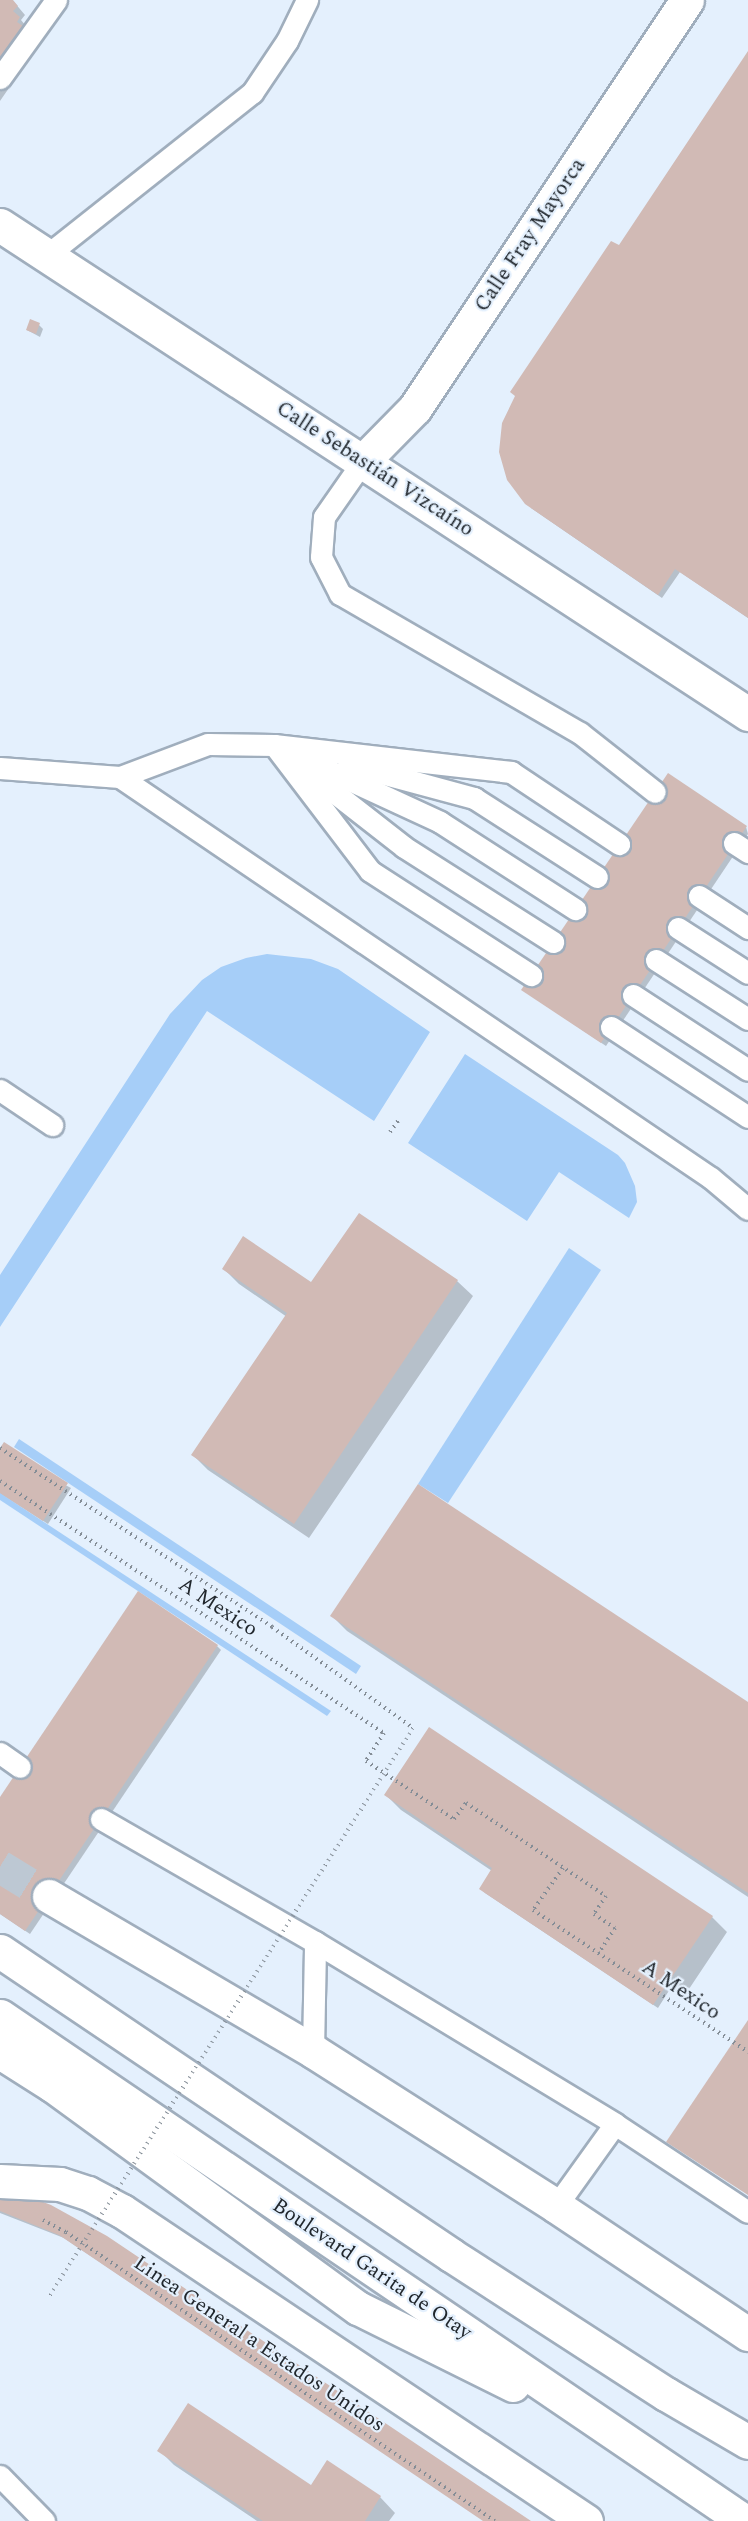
<!DOCTYPE html>
<html>
<head>
<meta charset="utf-8">
<style>
	body { margin:0 }
	#map { position:relative; width:748px; height:2521px; overflow:hidden; background:#e4f0fd; font-family:Spectral,serif }
	div>[style] { position:absolute }
	.green>* { inset:0; background:#a6cef8 }
	.shadow>* { inset:0; background:#0003 }
	.building>* { inset:0; background:#d1bab5 }
	.trunk-tunnel>* { height:33px; margin-top:-16.5px; transform-origin:0; background:repeating-linear-gradient(90deg,#bdc8d3 0 33px,transparent 0 49px) }
	.path>* { height:4px; margin-top:-2px; transform-origin:0; background:repeating-linear-gradient(90deg,#848d96 0 1.5px,transparent 0 6px) }
	.roads { filter:drop-shadow(2px 0 #a0aebd) drop-shadow(-2px 0 #a0aebd) drop-shadow(0 2px #a0aebd) drop-shadow(0 -2px #a0aebd) }
	.service>* { height:21px; margin:-10.5px; padding:0 10.5px; transform-origin:10.5px; border-radius:10.5px; background:#fff }
	.minor>* { height:33px; margin:-16.5px; padding:0 16.5px; transform-origin:16.5px; border-radius:16.5px; background:#fff }
	.trunk>* { height:33px; margin:-16.5px; padding:0 16.5px; transform-origin:16.5px; border-radius:16.5px; background:#fff }
	.motorway>* { height:33px; margin:-16.5px; padding:0 16.5px; transform-origin:16.5px; border-radius:16.5px; background:#fff }
	.path-bridge>* { height:4px; margin-top:-2px; transform-origin:0; background:repeating-linear-gradient(90deg,#848d96 0 1.5px,transparent 0 6px) }
	span { translate:-50% -50%; white-space:nowrap; text-align:center; line-height:1.15; -webkit-text-stroke:4.5px #e4f0fd; paint-order:stroke }
	.street-label { font-size:21px; color:#21272d }
</style>
</head>
<body>
<div id="map">
	<div class="green">
		<div style="clip-path:polygon(267px 954px,311px 959px,338px 969px,430px 1032px,374px 1121px,207px 1011px,0 1327px,0 1275px,170px 1014px,202px 980px,221px 967px,246px 958px)"></div>
		<div style="clip-path:polygon(465px 1054px,618px 1155px,625px 1163px,635px 1186px,637px 1202px,629px 1218px,559px 1172px,527px 1221px,408px 1143px)"></div>
		<div style="clip-path:polygon(569px 1248px,601px 1270px,448px 1503px,418px 1484px)"></div>
		<div style="clip-path:polygon(19px 1439px,361px 1666px,356px 1674px,14px 1447px)"></div>
		<div style="clip-path:polygon(0 1493px,331px 1711px,327px 1716px,0 1500px)"></div>
	</div>
	<div class="shadow">
		<div style="clip-path:polygon(0 0,14px 2px,25px 15px,21px 20px,40px 43px,0 101px)"></div>
		<div style="clip-path:polygon(748px 54px,748px 618px,680px 572px,662px 598px,531px 508px,619px 247px)"></div>
		<div style="clip-path:polygon(39px 325px,43px 329px,40px 337px,27px 330px)"></div>
		<div style="clip-path:polygon(746px 827px,748px 834px,606px 1046px,527px 993px)"></div>
		<div style="clip-path:polygon(359px 1215px,457px 1281px,473px 1296px,309px 1538px,208px 1470px,193px 1455px,287px 1317px,239px 1284px,224px 1269px,312px 1284px)"></div>
		<div style="clip-path:polygon(0 1451px,71px 1488px,48px 1524px,0 1493px)"></div>
		<div style="clip-path:polygon(332px 1616px,748px 1704px,748px 1897px,347px 1631px)"></div>
		<div style="clip-path:polygon(217px 1646px,221px 1650px,30px 1934px,0 1914px,0 1799px)"></div>
		<div style="clip-path:polygon(386px 1795px,712px 1917px,727px 1932px,683px 1998px,670px 1989px,658px 2008px,485px 1893px,481px 1889px,492px 1871px,401px 1810px)"></div>
		<div style="clip-path:polygon(0 2193px,528px 2521px,485px 2521px,64px 2238px,0 2213px)"></div>
		<div style="clip-path:polygon(159px 2450px,311px 2487px,380px 2497px,395px 2513px,389px 2521px,257px 2521px,174px 2465px)"></div>
	</div>
	<div class="building">
		<div style="clip-path:polygon(0 0,13px 0,18px 6px,13px 11px,20px 17px,17px 22px,33px 33px,0 80px)"></div>
		<div style="clip-path:polygon(748px 51px,748px 618px,675px 569px,658px 595px,525px 504px,507px 480px,499px 452px,502px 423px,515px 396px,510px 392px,611px 241px,619px 245px)"></div>
		<div style="clip-path:polygon(30px 319px,40px 323px,36px 334px,26px 330px)"></div>
		<div style="clip-path:polygon(668px 773px,747px 826px,601px 1043px,521px 990px)"></div>
		<div style="clip-path:polygon(359px 1213px,458px 1280px,294px 1524px,191px 1455px,287px 1313px,222px 1269px,243px 1236px,311px 1282px)"></div>
		<div style="clip-path:polygon(4px 1442px,68px 1483px,43px 1521px,0 1493px,0 1448px)"></div>
		<div style="clip-path:polygon(418px 1484px,748px 1702px,748px 1893px,330px 1616px)"></div>
		<div style="clip-path:polygon(138px 1591px,218px 1645px,25px 1931px,0 1914px,0 1797px)"></div>
		<div style="clip-path:polygon(429px 1727px,713px 1916px,653px 2005px,479px 1889px,492px 1868px,384px 1795px)"></div>
		<div style="clip-path:polygon(748px 2020px,748px 2195px,666px 2142px)"></div>
		<div style="clip-path:polygon(0 2190px,30px 2197px,51px 2205px,107px 2236px,531px 2521px,483px 2521px,59px 2235px,0 2211px)"></div>
		<div style="clip-path:polygon(188px 2403px,311px 2485px,327px 2460px,381px 2496px,365px 2521px,263px 2521px,157px 2451px)"></div>
	</div>
	<div class="trunk-tunnel">
		<div style="left:0;top:1866px;width:57px;rotate:31.5deg"></div>
	</div>
	<div class="path">
		<div style="left:390px;top:1132px;width:17px;rotate:-54deg"></div>
		<div style="left:0;top:1448px;width:326px;rotate:33.3deg"></div>
		<div style="left:272px;top:1627px;width:173px;rotate:35.6deg"></div>
		<div style="left:0;top:1481px;width:459px;rotate:33.3deg"></div>
		<div style="left:384px;top:1733px;width:33px;rotate:123deg"></div>
		<div style="left:366px;top:1761px;width:105px;rotate:33.4deg"></div>
		<div style="left:454px;top:1819px;width:20px;rotate:-53deg"></div>
		<div style="left:466px;top:1803px;width:168px;rotate:33.6deg"></div>
		<div style="left:606px;top:1896px;width:22px;rotate:124deg"></div>
		<div style="left:594px;top:1914px;width:25px;rotate:34deg"></div>
		<div style="left:615px;top:1928px;width:30px;rotate:123deg"></div>
		<div style="left:563px;top:1868px;width:52px;rotate:125.5deg"></div>
		<div style="left:533px;top:1910px;width:258px;rotate:33.4deg"></div>
		<div style="left:43px;top:2220px;width:26px;rotate:28deg"></div>
		<div style="left:66px;top:2232px;width:517px;rotate:33.97deg"></div>
	</div>
	<div class="roads">
		<div class="service">
			<div style="left:0;top:78px;width:96px;rotate:-54.3deg"></div>
			<div style="left:46px;top:256px;width:263px;rotate:-38.4deg"></div>
			<div style="left:252px;top:93px;width:63px;rotate:-56.1deg"></div>
			<div style="left:287px;top:41px;width:46px;rotate:-64deg"></div>
			<div style="left:363px;top:461px;width:68px;rotate:124.9deg"></div>
			<div style="left:324px;top:517px;width:40px;rotate:94.3deg"></div>
			<div style="left:321px;top:557px;width:42px;rotate:62.8deg"></div>
			<div style="left:340px;top:594px;width:277px;rotate:30.1deg"></div>
			<div style="left:580px;top:733px;width:95px;rotate:38.2deg"></div>
			<div style="left:274px;top:745px;width:158px;rotate:52.7deg"></div>
			<div style="left:370px;top:871px;width:192px;rotate:32.9deg"></div>
			<div style="left:291px;top:753px;width:164px;rotate:24.8deg"></div>
			<div style="left:440px;top:822px;width:161px;rotate:32.8deg"></div>
			<div style="left:348px;top:764px;width:131px;rotate:15.1deg"></div>
			<div style="left:474px;top:798px;width:146px;rotate:32.7deg"></div>
			<div style="left:0;top:768px;width:120px;rotate:4.3deg"></div>
			<div style="left:120px;top:777px;width:94px;rotate:-20.6deg"></div>
			<div style="left:208px;top:744px;width:66px;rotate:0.9deg"></div>
			<div style="left:274px;top:745px;width:239px;rotate:6.5deg"></div>
			<div style="left:511px;top:772px;width:130px;rotate:33.7deg"></div>
			<div style="left:303px;top:768px;width:128px;rotate:38deg"></div>
			<div style="left:404px;top:847px;width:177px;rotate:32.5deg"></div>
			<div style="left:120px;top:777px;width:714px;rotate:34.16deg"></div>
			<div style="left:711px;top:1178px;width:48px;rotate:40deg"></div>
			<div style="left:734px;top:843px;width:17px;rotate:33deg"></div>
			<div style="left:699px;top:896px;width:59px;rotate:33.1deg"></div>
			<div style="left:678px;top:928px;width:83px;rotate:32.7deg"></div>
			<div style="left:656px;top:960px;width:109px;rotate:32.7deg"></div>
			<div style="left:633px;top:995px;width:137px;rotate:33.1deg"></div>
			<div style="left:611px;top:1027px;width:164px;rotate:33.3deg"></div>
			<div style="left:0;top:1090px;width:63px;rotate:33.9deg"></div>
			<div style="left:0;top:1753px;width:24px;rotate:35deg"></div>
			<div style="left:101px;top:1819px;width:247px;rotate:29.9deg"></div>
			<div style="left:315px;top:1942px;width:351px;rotate:31.2deg"></div>
			<div style="left:615px;top:2124px;width:159px;rotate:33.5deg"></div>
			<div style="left:313px;top:2051px;width:109px;rotate:-88.9deg"></div>
			<div style="left:556px;top:2206px;width:101px;rotate:-54.3deg"></div>
			<div style="left:0;top:2476px;width:63px;rotate:45.6deg"></div>
		</div>
		<div class="minor">
			<div style="left:0;top:225px;width:894px;rotate:33.17deg"></div>
			<div style="left:363px;top:461px;width:74px;rotate:-45.5deg"></div>
			<div style="left:415px;top:408px;width:490px;rotate:-56.3deg"></div>
		</div>
		<div class="trunk">
			<div style="left:49px;top:1896px;width:306px;rotate:30.4deg"></div>
			<div style="left:313px;top:2051px;width:288px;rotate:32.5deg"></div>
			<div style="left:556px;top:2206px;width:231px;rotate:33.7deg"></div>
		</div>
		<div class="motorway">
			<div style="left:0;top:1951px;width:544px;rotate:33.98deg"></div>
			<div style="left:451px;top:2255px;width:256px;rotate:32.9deg"></div>
			<div style="left:666px;top:2394px;width:95px;rotate:30.3deg"></div>
			<div style="left:0;top:2016px;width:899px;rotate:34.17deg"></div>
			<div style="left:0;top:2052px;width:62px;rotate:32.4deg"></div>
			<div style="left:52px;top:2085px;width:379px;rotate:36.1deg"></div>
			<div style="left:358px;top:2308px;width:173px;rotate:26.4deg"></div>
			<div style="left:0;top:2181px;width:60px;rotate:2.9deg"></div>
			<div style="left:60px;top:2184px;width:29px;rotate:18deg"></div>
			<div style="left:88px;top:2193px;width:38px;rotate:28deg"></div>
			<div style="left:122px;top:2211px;width:558px;rotate:33.75deg"></div>
		</div>
	</div>
	<div class="path-bridge">
		<div style="left:50px;top:2295px;width:673px;rotate:-57.37deg"></div>
	</div>
	<div class="street-label">
		<span style="left:530px;top:235px;rotate:-56deg">Calle Fray Mayorca</span>
		<span style="left:375px;top:469px;rotate:33deg">Calle Sebastián Vizcaíno</span>
		<span style="left:218px;top:1607px;rotate:33deg">A Mexico</span>
		<span style="left:681px;top:1990px;rotate:34deg">A Mexico</span>
		<span style="left:372px;top:2269px;rotate:34deg">Boulevard Garita de Otay</span>
		<span style="left:259px;top:2344px;rotate:34deg">Linea General a Estados Unidos</span>
	</div>
</div>
</body>
</html>
